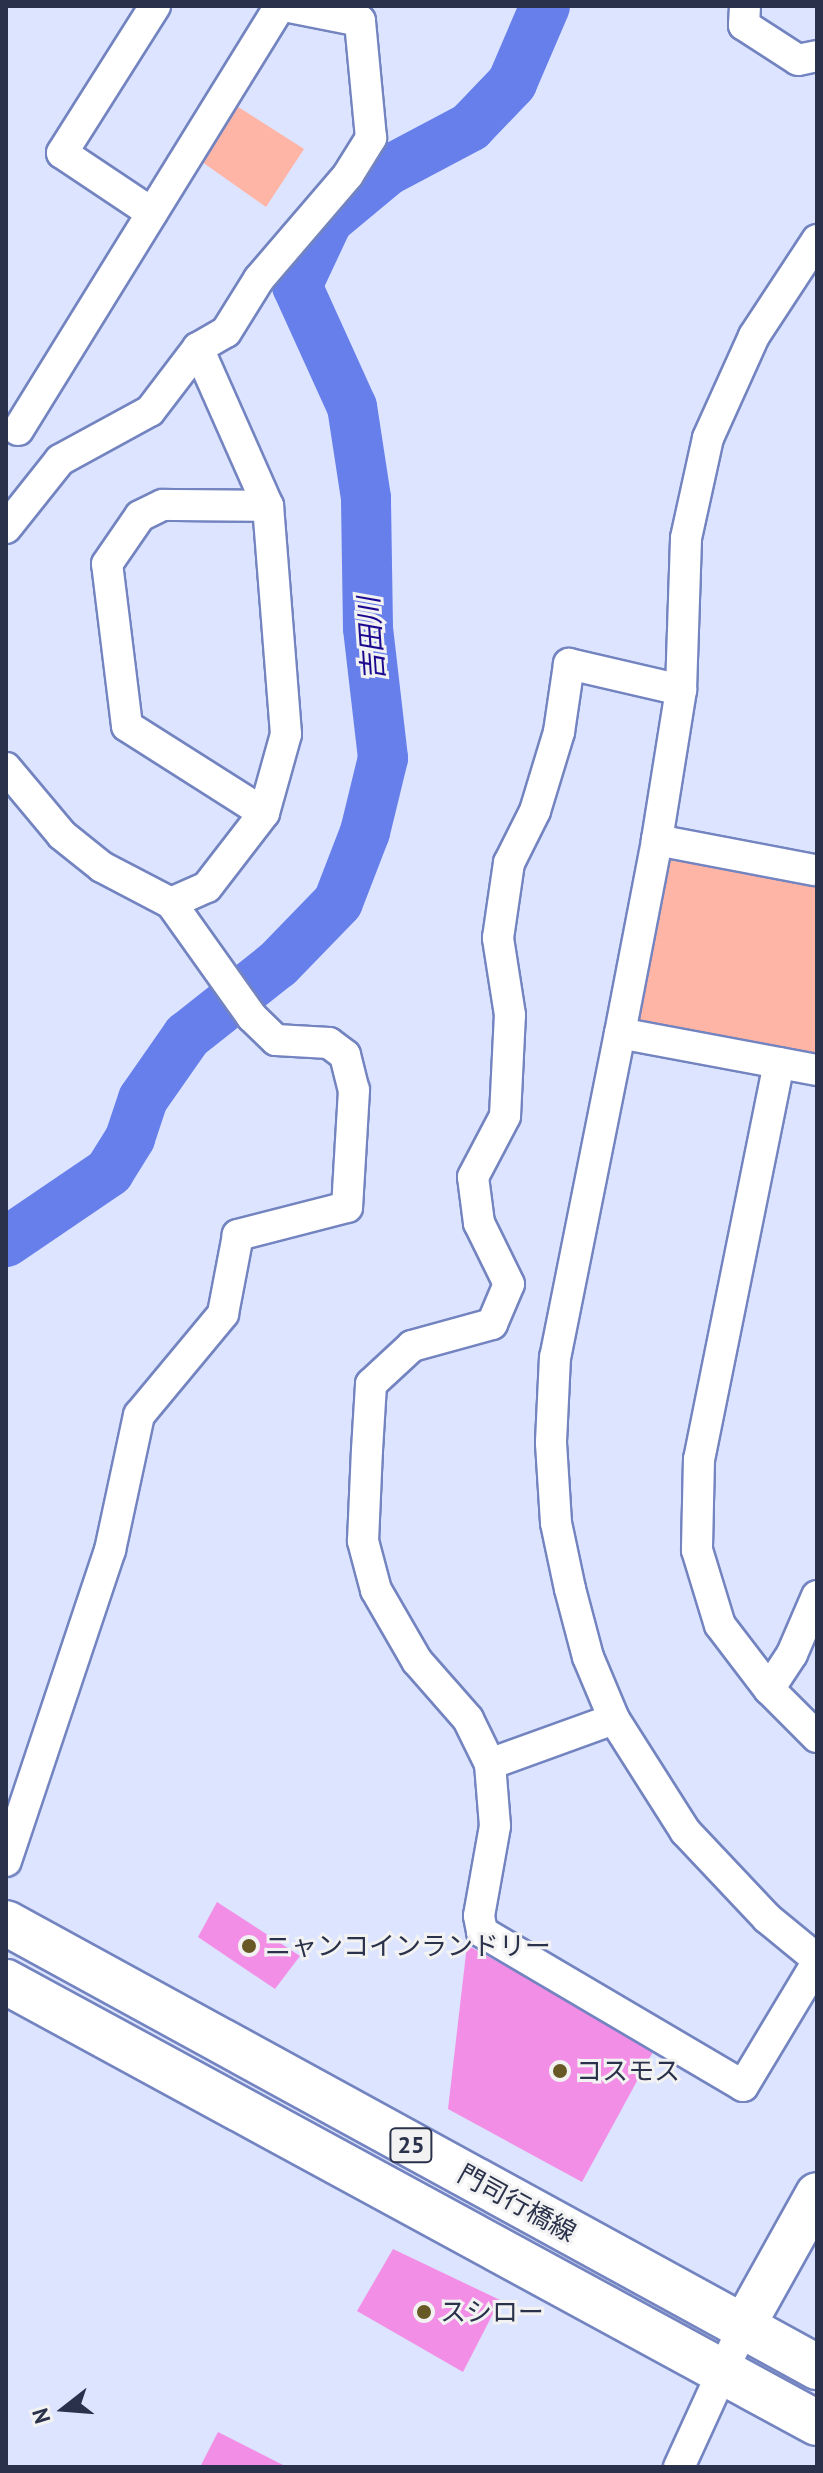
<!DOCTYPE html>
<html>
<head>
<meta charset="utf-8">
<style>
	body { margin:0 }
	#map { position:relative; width:823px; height:2473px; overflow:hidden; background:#dce4ff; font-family:"PT Sans","Noto Sans JP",sans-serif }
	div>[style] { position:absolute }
	.green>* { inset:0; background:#ffb5a6 }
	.river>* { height:50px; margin:-25px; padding:0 25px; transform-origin:25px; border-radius:25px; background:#677fea }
	.building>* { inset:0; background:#f38ee6 }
	.roads { filter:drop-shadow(2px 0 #7384c0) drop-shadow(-2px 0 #7384c0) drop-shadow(0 2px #7384c0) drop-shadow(0 -2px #7384c0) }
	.street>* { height:30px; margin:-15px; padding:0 15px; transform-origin:15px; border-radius:15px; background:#fff }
	.secondary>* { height:42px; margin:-21px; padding:0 21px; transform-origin:21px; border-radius:21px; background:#fff }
	.primary>* { height:44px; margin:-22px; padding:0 22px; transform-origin:22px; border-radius:22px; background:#fff }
	.dots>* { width:22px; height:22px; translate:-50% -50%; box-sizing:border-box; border:4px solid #f2f2f2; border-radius:50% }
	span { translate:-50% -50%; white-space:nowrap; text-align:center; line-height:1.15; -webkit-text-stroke:6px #f2f2f2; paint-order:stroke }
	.shield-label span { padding:2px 6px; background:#f2f2f2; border:2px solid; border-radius:6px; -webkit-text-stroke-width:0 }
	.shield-label { font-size:24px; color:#2a314a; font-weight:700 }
	.poi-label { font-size:26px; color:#2a314a }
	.left { translate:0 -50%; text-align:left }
	.street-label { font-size:26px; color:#2a314a }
	.water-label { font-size:28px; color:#1b098f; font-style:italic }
	.frame { position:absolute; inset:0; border:8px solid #2a314a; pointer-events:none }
	.north { position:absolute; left:24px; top:2369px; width:80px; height:80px; -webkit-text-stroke:6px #f2f2f2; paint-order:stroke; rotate:253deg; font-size:22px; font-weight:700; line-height:32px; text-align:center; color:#2a314a }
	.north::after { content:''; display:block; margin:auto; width:28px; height:36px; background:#2a314a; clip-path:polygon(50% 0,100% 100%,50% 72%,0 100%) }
</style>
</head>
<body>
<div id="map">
	<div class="green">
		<div style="clip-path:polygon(232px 103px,304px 149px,266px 207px,195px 157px)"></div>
		<div style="clip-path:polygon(663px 852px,817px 885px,817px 1060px,633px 1023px)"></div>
	</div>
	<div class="river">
		<div style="left:6px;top:1242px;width:125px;rotate:-34.2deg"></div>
		<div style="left:109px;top:1172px;width:40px;rotate:-58deg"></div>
		<div style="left:130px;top:1138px;width:41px;rotate:-71.6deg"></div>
		<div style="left:143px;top:1099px;width:77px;rotate:-55.1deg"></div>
		<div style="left:187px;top:1036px;width:116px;rotate:-38.4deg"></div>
		<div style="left:278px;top:964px;width:86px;rotate:-45.9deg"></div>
		<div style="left:338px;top:902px;width:75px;rotate:-68.9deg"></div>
		<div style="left:365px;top:832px;width:76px;rotate:-76.3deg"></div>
		<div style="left:383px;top:758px;width:131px;rotate:-96.6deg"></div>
		<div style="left:368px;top:628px;width:130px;rotate:-90.9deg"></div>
		<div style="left:366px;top:498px;width:92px;rotate:-98.7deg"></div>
		<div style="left:352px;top:407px;width:133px;rotate:-114.4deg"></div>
		<div style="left:297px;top:286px;width:73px;rotate:-64.8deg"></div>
		<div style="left:328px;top:220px;width:77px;rotate:-39.7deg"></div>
		<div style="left:387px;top:171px;width:94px;rotate:-27.9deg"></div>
		<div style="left:470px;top:127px;width:61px;rotate:-46.3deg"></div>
		<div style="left:512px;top:83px;width:84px;rotate:-66.8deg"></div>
	</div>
	<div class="building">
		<div style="clip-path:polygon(217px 1902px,300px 1956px,275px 1989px,198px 1937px)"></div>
		<div style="clip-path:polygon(467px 1945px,655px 2048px,582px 2182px,448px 2109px)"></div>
		<div style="clip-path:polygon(393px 2249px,500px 2300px,463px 2372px,357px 2311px)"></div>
		<div style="clip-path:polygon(218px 2432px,287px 2467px,200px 2467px)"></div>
	</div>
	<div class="roads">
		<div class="street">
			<div style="left:745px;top:6px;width:19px;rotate:93deg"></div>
			<div style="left:744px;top:25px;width:64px;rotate:32.9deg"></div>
			<div style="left:798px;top:60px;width:19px;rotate:-12deg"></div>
			<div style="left:152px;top:213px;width:108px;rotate:-146.3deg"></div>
			<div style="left:62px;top:153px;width:174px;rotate:-57.7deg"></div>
			<div style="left:18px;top:430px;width:498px;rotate:-58.3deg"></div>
			<div style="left:6px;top:528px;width:87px;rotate:-51.5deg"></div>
			<div style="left:60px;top:460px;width:102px;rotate:-28.6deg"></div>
			<div style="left:150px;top:411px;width:79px;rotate:-52.7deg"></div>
			<div style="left:198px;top:348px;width:32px;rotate:-30deg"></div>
			<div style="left:226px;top:332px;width:62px;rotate:-58.1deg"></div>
			<div style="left:259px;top:279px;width:137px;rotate:-49.4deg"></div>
			<div style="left:348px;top:175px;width:44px;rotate:-58.1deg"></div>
			<div style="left:371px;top:138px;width:118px;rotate:-95.4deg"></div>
			<div style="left:360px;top:21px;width:77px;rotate:-168.8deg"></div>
			<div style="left:681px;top:690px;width:152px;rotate:-88.1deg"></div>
			<div style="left:686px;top:538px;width:102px;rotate:-77.6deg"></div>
			<div style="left:708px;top:438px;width:112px;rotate:-65.7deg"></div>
			<div style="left:754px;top:336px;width:115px;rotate:-56.7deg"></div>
			<div style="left:6px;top:768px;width:87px;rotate:50.1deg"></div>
			<div style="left:62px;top:835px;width:51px;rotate:38.7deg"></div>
			<div style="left:102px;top:867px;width:78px;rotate:27.6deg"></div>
			<div style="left:171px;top:903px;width:140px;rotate:54.6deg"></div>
			<div style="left:252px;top:1017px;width:33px;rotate:44deg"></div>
			<div style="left:276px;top:1040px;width:53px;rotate:3.2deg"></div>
			<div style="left:329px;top:1043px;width:20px;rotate:37deg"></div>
			<div style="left:345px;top:1055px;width:36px;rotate:76deg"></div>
			<div style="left:354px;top:1090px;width:117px;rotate:93.4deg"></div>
			<div style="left:347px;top:1207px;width:113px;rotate:165.6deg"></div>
			<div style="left:238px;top:1235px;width:80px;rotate:100.8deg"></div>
			<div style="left:223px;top:1314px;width:131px;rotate:129.7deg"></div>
			<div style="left:139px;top:1415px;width:138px;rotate:102.1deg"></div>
			<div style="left:110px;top:1550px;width:328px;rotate:108.5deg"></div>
			<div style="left:264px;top:813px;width:162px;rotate:-147.6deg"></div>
			<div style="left:127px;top:726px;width:163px;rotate:-97deg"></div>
			<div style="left:107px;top:564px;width:58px;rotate:-55.5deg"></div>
			<div style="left:140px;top:516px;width:25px;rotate:-26deg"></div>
			<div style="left:163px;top:505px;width:105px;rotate:0.5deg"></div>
			<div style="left:171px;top:903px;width:39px;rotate:-24deg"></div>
			<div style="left:207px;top:887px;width:93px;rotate:-52.4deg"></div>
			<div style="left:264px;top:813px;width:82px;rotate:-74.4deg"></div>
			<div style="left:286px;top:734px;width:229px;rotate:-94.5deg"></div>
			<div style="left:268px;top:506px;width:173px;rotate:-113.9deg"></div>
			<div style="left:620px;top:1033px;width:197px;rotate:-79.1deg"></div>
			<div style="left:657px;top:840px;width:161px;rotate:10.8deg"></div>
			<div style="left:779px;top:1063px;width:404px;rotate:101.4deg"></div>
			<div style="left:699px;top:1459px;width:91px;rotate:91.3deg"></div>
			<div style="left:697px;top:1550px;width:78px;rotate:73deg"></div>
			<div style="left:720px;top:1625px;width:81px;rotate:52.6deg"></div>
			<div style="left:769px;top:1689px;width:68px;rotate:45deg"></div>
			<div style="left:817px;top:1070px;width:200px;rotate:-169.4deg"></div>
			<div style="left:620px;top:1033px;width:330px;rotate:101.3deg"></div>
			<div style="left:555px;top:1357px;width:86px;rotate:92.7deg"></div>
			<div style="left:551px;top:1443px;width:80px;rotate:86.4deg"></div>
			<div style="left:556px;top:1523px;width:67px;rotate:78deg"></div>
			<div style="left:570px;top:1589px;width:70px;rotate:75.2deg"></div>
			<div style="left:588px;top:1657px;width:67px;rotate:67.2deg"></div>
			<div style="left:614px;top:1719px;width:133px;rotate:57.6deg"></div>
			<div style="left:685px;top:1831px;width:120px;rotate:46.7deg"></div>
			<div style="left:767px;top:1918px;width:65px;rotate:39.4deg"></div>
			<div style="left:769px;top:1689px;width:42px;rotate:-56.7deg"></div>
			<div style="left:792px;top:1654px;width:63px;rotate:-66.7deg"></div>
			<div style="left:614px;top:1719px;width:132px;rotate:160.1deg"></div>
			<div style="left:490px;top:1764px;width:62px;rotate:85.4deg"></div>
			<div style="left:495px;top:1826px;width:91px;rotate:100.1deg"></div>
			<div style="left:479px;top:1916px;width:16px;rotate:79deg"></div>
			<div style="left:482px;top:1932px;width:303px;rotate:30.5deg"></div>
			<div style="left:743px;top:2086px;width:144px;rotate:-59deg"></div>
			<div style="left:490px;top:1764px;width:50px;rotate:-116.1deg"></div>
			<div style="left:468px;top:1719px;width:77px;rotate:-131.3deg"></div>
			<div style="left:417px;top:1661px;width:82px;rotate:-120deg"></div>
			<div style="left:376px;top:1590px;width:51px;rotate:-104.9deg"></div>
			<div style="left:363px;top:1541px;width:91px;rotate:-87.5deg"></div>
			<div style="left:367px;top:1450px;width:66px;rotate:-86.5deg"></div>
			<div style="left:371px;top:1384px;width:56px;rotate:-42.8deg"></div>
			<div style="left:412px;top:1346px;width:83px;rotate:-15.4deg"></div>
			<div style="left:492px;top:1324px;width:43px;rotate:-67deg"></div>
			<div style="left:509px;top:1284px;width:68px;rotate:-116.2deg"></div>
			<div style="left:479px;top:1223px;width:46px;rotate:-97.4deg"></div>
			<div style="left:473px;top:1177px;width:69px;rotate:-62.3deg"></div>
			<div style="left:505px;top:1116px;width:101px;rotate:-87.2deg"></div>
			<div style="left:510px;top:1015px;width:78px;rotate:-98.9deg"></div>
			<div style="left:498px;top:938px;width:76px;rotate:-81.7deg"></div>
			<div style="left:509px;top:863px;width:58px;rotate:-63.4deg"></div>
			<div style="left:535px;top:811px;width:83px;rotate:-73.1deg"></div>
			<div style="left:559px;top:732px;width:69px;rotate:-81.6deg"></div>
			<div style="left:569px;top:664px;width:115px;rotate:13.1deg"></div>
			<div style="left:681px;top:690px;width:152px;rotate:99.1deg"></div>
			<div style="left:679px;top:2467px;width:154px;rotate:-65.4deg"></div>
		</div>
		<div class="secondary">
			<div style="left:743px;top:2327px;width:152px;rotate:-60.9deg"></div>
		</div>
		<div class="primary">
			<div style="left:6px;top:1923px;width:925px;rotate:28.7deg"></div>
			<div style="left:6px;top:1982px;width:923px;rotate:28.54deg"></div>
		</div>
	</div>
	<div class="dots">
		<div style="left:249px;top:1946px;background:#685825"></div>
		<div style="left:560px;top:2071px;background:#685825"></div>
		<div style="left:424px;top:2312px;background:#685825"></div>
	</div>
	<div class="shield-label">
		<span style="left:411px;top:2145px">25</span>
	</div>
	<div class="poi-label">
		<span class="left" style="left:265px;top:1946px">ニャンコインランドリー</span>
		<span class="left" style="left:576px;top:2071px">コスモス</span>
		<span class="left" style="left:440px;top:2312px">スシロー</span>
	</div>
	<div class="street-label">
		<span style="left:517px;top:2203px;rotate:29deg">門司行橋線</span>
	</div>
	<div class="water-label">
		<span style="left:371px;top:639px;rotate:-94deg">吉田川</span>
	</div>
	<div class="frame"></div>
	<div class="north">N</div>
</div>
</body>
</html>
